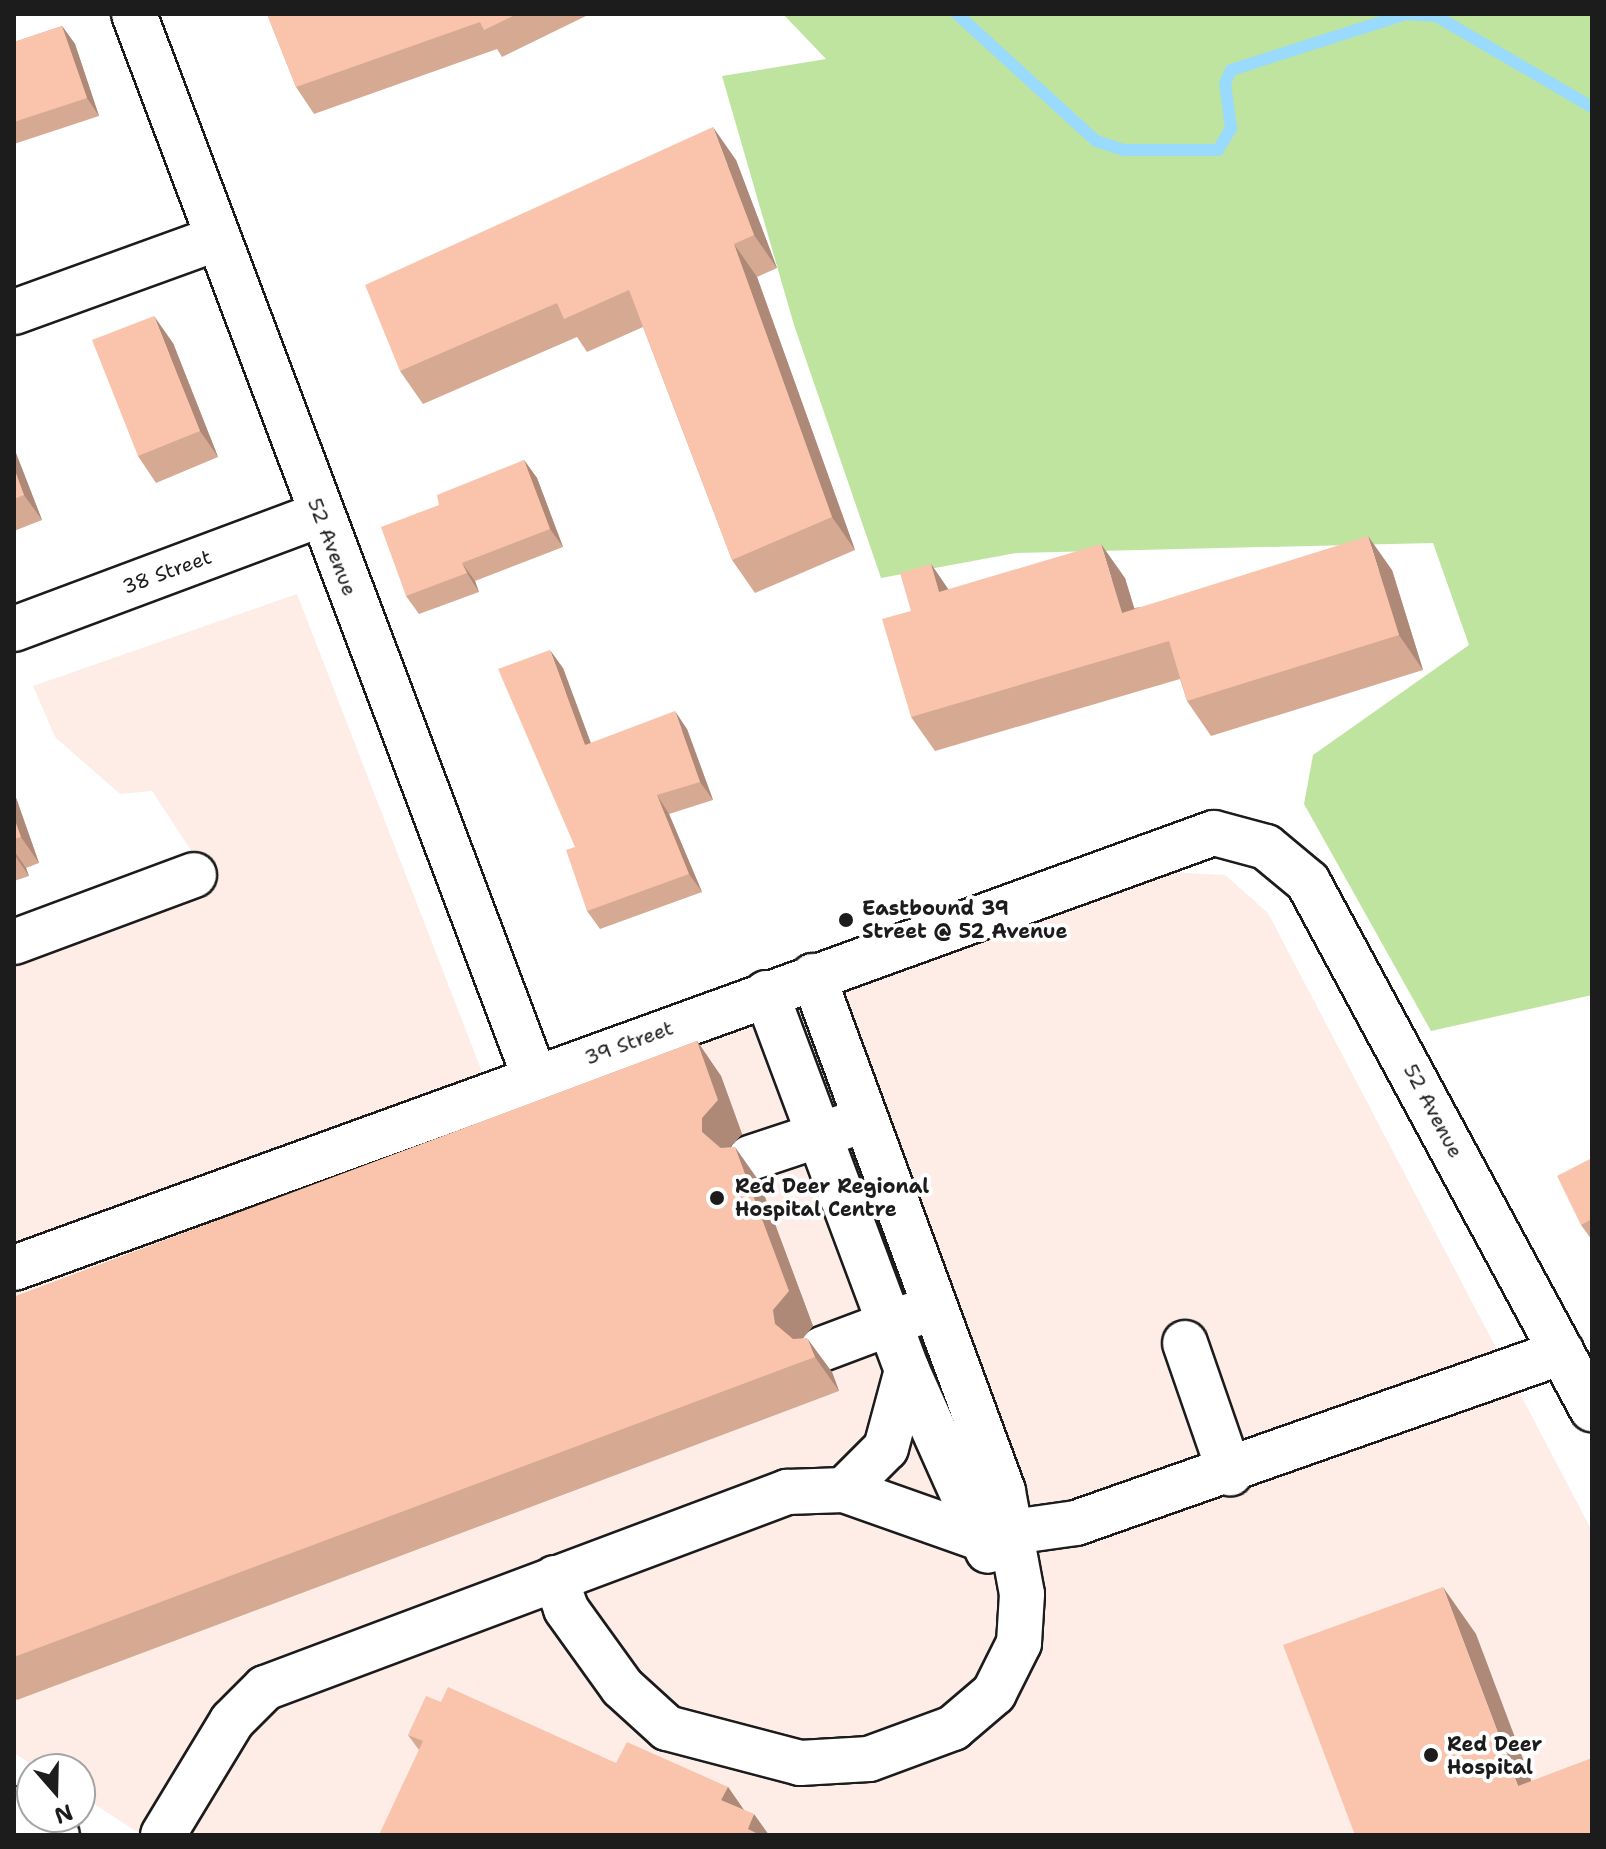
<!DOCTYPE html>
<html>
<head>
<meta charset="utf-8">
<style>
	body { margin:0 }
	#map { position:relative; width:1606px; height:1849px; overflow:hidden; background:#fff; font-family:"Shantell Sans",sans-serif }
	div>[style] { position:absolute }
	.built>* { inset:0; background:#fdede6 }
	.green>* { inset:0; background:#bfe49f }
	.stream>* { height:12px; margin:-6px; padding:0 6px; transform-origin:6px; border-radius:6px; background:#9adafc }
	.roads { filter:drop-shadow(2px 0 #1c1c1c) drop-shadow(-2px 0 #1c1c1c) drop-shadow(0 2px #1c1c1c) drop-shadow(0 -2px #1c1c1c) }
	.minor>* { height:44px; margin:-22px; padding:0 22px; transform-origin:22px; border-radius:22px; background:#fff }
	.wall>* { inset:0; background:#d6a993 }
	.shaded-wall>* { inset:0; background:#ae8978 }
	.building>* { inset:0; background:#f9c4ab }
	.dots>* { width:22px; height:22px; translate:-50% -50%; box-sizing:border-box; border:4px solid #fff; border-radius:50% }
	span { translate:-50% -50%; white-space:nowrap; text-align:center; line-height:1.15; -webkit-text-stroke:8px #fff; paint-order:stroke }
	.street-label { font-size:20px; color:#1c1c1c }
	.poi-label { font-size:20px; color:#1c1c1c; font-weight:700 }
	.left { translate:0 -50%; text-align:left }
	.frame { position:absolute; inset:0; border:16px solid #1c1c1c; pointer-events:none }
	.north { position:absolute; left:16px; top:1753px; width:80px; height:80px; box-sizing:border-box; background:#fff; border:2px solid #a4a4a4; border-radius:50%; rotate:160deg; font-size:22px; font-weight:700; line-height:32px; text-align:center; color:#1c1c1c }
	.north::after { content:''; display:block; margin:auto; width:28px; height:36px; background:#1c1c1c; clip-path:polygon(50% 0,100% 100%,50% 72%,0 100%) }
</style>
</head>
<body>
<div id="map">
	<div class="built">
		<div style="clip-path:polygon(297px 594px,498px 1113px,1170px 872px,1225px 875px,1268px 913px,1592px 1531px,1592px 1835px,142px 1835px,80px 1795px,80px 1769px,39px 1769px,14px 1753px,14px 946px,208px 876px,152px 791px,120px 794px,55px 737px,33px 686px)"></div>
	</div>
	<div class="green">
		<div style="clip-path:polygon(783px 14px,1592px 14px,1592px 995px,1431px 1031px,1304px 804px,1313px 755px,1469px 645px,1433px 543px,1016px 553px,881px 578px,794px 325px,722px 76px,826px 59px)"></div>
	</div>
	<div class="stream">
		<div style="left:957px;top:14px;width:188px;rotate:42.4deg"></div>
		<div style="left:1096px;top:141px;width:28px;rotate:18deg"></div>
		<div style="left:1123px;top:150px;width:95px"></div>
		<div style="left:1218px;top:150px;width:26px;rotate:-59deg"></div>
		<div style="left:1231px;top:128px;width:45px;rotate:-97.6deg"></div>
		<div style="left:1225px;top:83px;width:14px;rotate:-65deg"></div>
		<div style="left:1231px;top:70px;width:184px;rotate:-17.7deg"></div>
		<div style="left:1406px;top:14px;width:30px;rotate:4deg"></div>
		<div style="left:1436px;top:16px;width:181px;rotate:30.3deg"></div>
	</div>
	<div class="roads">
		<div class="minor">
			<div style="left:134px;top:14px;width:1137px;rotate:69.35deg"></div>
			<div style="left:14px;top:312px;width:217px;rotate:-19.9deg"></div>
			<div style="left:14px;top:629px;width:326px;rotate:-20.5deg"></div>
			<div style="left:14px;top:942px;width:192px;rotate:-20.4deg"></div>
			<div style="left:766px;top:993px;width:403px;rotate:69.5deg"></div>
			<div style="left:907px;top:1370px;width:198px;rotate:65.9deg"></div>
			<div style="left:750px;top:1158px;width:102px;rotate:-18.3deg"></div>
			<div style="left:14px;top:1268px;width:1276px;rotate:-19.93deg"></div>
			<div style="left:1214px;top:833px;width:54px;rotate:15.1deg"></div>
			<div style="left:1266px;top:847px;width:55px;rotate:39.8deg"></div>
			<div style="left:1308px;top:882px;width:599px;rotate:61.68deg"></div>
			<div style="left:1185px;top:1343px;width:138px;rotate:70.9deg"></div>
			<div style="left:822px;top:1349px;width:103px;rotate:-20.6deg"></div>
			<div style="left:844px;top:1490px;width:59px;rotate:-45deg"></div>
			<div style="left:886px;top:1448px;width:81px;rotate:-74.9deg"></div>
			<div style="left:555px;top:1578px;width:33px;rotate:70deg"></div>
			<div style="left:566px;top:1609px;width:96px;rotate:54.3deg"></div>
			<div style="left:622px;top:1687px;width:61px;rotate:42.3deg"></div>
			<div style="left:667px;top:1728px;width:138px;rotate:14.7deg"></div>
			<div style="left:800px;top:1763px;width:69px;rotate:-3.3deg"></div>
			<div style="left:869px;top:1759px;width:90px;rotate:-20.3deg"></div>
			<div style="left:953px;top:1728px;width:54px;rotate:-40.5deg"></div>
			<div style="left:994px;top:1693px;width:56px;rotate:-63.4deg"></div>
			<div style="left:1019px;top:1643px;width:49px;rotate:-86.5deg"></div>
			<div style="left:1022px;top:1594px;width:105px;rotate:-100.5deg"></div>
			<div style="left:1003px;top:1491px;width:549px;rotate:-110.25deg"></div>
			<div style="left:14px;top:1809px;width:50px;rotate:31.2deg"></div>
			<div style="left:163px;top:1835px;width:133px;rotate:-58.8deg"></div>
			<div style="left:232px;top:1721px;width:47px;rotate:-45deg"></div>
			<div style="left:265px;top:1688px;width:558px;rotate:-20.58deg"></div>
			<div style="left:787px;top:1492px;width:57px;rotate:-2deg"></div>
			<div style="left:844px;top:1490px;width:141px;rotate:19.5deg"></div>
			<div style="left:977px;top:1537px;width:100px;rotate:-8deg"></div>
			<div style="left:1076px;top:1523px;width:515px;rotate:-19.38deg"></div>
		</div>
	</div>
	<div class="wall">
		<div style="clip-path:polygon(267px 14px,590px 14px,502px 57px,497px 49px,314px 114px,296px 87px)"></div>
		<div style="clip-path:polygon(62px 26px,75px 44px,99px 116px,14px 144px,14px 42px)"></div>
		<div style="clip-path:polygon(736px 160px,777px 268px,757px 277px,855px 550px,755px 593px,732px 560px,643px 327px,587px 352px,577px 337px,423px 404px,400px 371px)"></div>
		<div style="clip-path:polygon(173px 343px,218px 457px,156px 483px,138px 456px)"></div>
		<div style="clip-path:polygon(14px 448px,42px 520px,14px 531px)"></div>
		<div style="clip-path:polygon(524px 460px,537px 478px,563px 547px,475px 581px,479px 592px,419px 614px,406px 596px,439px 505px)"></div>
		<div style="clip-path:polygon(931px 564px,948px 589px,1125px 578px,1134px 608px,1392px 570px,1423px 670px,1211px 736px,1187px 701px,1180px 679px,935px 751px,911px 717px,911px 611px)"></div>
		<div style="clip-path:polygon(563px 668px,591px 743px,687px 729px,713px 800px,669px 814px,702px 892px,600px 929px,587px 911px)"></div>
		<div style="clip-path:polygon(14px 792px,39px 863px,26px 868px,29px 876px,14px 881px)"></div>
		<div style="clip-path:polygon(697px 1041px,721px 1076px,742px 1134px,730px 1147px,759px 1181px,813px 1326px,803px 1338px,832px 1372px,839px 1391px,17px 1700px,14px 1696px,14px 1297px)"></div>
		<div style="clip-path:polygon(1592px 1158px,1592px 1240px,1581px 1225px)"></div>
		<div style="clip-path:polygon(408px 1735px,616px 1763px,728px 1787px,743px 1809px,419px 1750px)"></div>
	</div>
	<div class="shaded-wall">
		<div style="clip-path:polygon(62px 26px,75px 44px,99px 116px,87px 98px)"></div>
		<div style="clip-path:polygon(713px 127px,736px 160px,777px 268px,754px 235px)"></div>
		<div style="clip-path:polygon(734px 244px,757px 277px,855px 550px,832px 517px)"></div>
		<div style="clip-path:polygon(154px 316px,173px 343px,218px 457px,200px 431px)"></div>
		<div style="clip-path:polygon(14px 448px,42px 520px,24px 495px,14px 468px)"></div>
		<div style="clip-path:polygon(524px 460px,537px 478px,563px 547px,550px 529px)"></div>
		<div style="clip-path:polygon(1368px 536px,1392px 570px,1423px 670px,1399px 635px)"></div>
		<div style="clip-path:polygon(1101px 544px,1125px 578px,1146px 647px,1122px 613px)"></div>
		<div style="clip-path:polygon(462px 563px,475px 581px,479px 592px,467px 573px)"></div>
		<div style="clip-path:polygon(931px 564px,955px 599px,939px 592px)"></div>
		<div style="clip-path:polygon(550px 650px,563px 668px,598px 763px,585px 745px)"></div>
		<div style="clip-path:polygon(675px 711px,687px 729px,713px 800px,700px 782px)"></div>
		<div style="clip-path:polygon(14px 792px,39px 863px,21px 837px,14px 818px)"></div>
		<div style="clip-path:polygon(657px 795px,669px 814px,702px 892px,689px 874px)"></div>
		<div style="clip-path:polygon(14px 851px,26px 868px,29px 876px,14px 854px)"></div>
		<div style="clip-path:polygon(697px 1041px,721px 1076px,742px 1134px,726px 1152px,702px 1132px)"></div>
		<div style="clip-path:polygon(735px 1147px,759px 1181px,813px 1326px,798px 1344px,775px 1324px)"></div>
		<div style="clip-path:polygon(807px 1338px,832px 1372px,839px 1391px,815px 1357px)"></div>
		<div style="clip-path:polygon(1443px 1587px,1476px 1634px,1551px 1833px,1518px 1786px)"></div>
		<div style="clip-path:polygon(728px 1787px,751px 1820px,754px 1814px,769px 1835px,746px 1835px,721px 1800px)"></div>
	</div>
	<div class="building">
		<div style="clip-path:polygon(267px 14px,517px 14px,484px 30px,480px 22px,296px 87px)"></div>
		<div style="clip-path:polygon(62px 26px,87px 98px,14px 122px,14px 42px)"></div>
		<div style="clip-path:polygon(713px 127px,754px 235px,734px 244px,832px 517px,732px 560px,629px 290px,564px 319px,557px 303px,400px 371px,365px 285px)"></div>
		<div style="clip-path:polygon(154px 316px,200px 431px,138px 456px,92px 340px)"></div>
		<div style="clip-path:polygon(524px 460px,550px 529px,462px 563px,467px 573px,406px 596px,381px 527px,439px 505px,437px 495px)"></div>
		<div style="clip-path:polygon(14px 468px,24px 495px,14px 499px)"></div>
		<div style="clip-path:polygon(1368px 536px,1399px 635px,1187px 701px,1169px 641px,911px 717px,882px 619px,911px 611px,900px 573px,931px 564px,939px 592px,1101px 544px,1122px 613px)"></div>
		<div style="clip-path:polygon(550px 650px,585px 745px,675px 711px,700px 782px,657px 795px,689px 874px,587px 911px,566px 850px,575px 847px,498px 669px)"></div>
		<div style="clip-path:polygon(14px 818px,21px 837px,14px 839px)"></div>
		<div style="clip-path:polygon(697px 1041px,718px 1100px,702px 1118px,702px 1132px,720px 1148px,735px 1147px,789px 1291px,773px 1310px,775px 1324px,793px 1339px,807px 1338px,815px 1357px,14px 1657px,14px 1297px)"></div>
		<div style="clip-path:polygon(1592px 1158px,1592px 1219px,1581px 1225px,1557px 1176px)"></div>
		<div style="clip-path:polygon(1443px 1587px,1518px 1786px,1592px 1758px,1592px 1835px,1355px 1835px,1283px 1645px)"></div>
		<div style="clip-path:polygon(448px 1687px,616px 1763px,627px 1742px,728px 1787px,721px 1800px,754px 1814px,748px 1829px,760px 1835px,379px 1835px,423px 1741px,408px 1735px,426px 1696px,441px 1702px)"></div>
	</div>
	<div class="dots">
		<div style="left:846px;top:920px;background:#1c1c1c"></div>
		<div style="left:717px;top:1198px;background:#1c1c1c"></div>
		<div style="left:1431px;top:1755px;background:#1c1c1c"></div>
	</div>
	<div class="street-label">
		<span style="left:332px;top:547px;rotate:69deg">52 Avenue</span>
		<span style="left:167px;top:572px;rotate:-20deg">38 Street</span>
		<span style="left:629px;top:1043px;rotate:-20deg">39 Street</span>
		<span style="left:1433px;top:1111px;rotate:62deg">52 Avenue</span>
	</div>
	<div class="poi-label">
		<span class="left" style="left:862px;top:920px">Eastbound 39<br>Street @ 52 Avenue</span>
		<span class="left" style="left:735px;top:1198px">Red Deer Regional<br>Hospital Centre</span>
		<span class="left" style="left:1447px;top:1756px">Red Deer<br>Hospital</span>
	</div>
	<div class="frame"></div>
	<div class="north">N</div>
</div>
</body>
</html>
